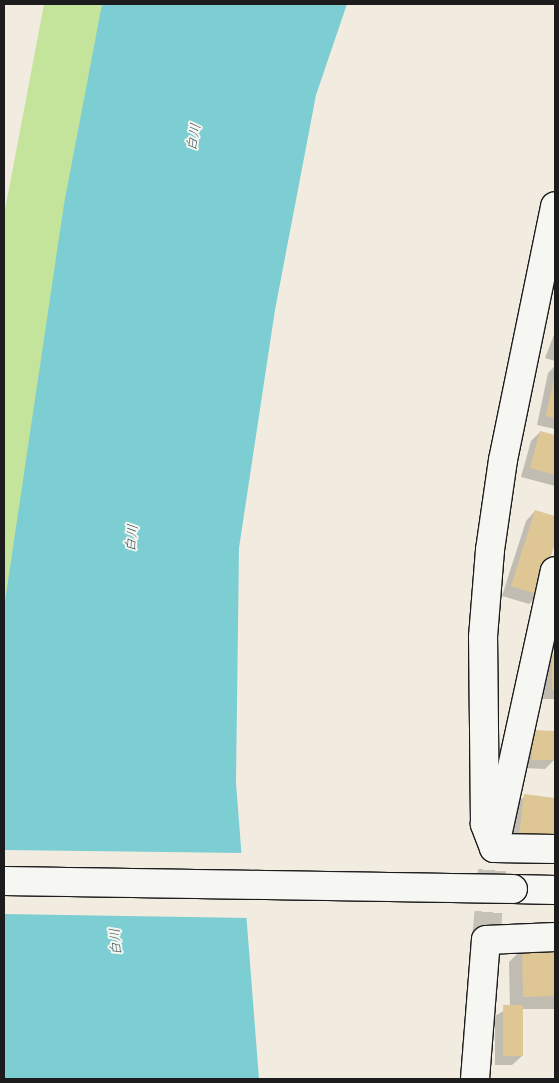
<!DOCTYPE html>
<html>
<head>
<meta charset="utf-8">
<style>
	body { margin:0 }
	#map { position:relative; width:559px; height:1083px; overflow:hidden; background:#f1ecdf; font-family:"Playpen Sans","Klee One",sans-serif }
	div>[style] { position:absolute }
	.green>* { inset:0; background:#c4e49c }
	.water>* { inset:0; background:#7dced3 }
	.pier>* { inset:0; background:#f1ecdf }
	.shadow>* { inset:0; background:#0003 }
	.building>* { inset:0; background:#dfc695 }
	.minor-tunnel>* { height:28px; margin-top:-14px; transform-origin:0; background:repeating-linear-gradient(90deg,#c6c2b8 0 28px,transparent 0 42px) }
	.roads { filter:drop-shadow(1px 0 #1c1c1c) drop-shadow(-1px 0 #1c1c1c) drop-shadow(0 1px #1c1c1c) drop-shadow(0 -1px #1c1c1c) }
	.minor>* { height:28px; margin:-14px; padding:0 14px; transform-origin:14px; border-radius:14px; background:#f6f6f2 }
	.bridges { filter:drop-shadow(1px 0 #1c1c1c) drop-shadow(-1px 0 #1c1c1c) drop-shadow(0 1px #1c1c1c) drop-shadow(0 -1px #1c1c1c) }
	.minor-bridge>* { height:28px; margin:-14px; padding:0 14px; transform-origin:14px; border-radius:14px; background:#f6f6f2 }
	span { translate:-50% -50%; white-space:nowrap; text-align:center; line-height:1.15; -webkit-text-stroke:4px #f6f6f2; paint-order:stroke }
	.water-label { font-size:14px; color:#3e5a5c; font-style:italic }
	.frame { position:absolute; inset:0; border:5px solid #1c1c1c; pointer-events:none }
</style>
</head>
<body>
<div id="map">
	<div class="green">
		<div style="clip-path:polygon(44px 4px,104px 4px,4px 609px,4px 215px)"></div>
	</div>
	<div class="water">
		<div style="clip-path:polygon(102px 4px,347px 4px,316px 95px,275px 310px,239px 548px,236px 783px,259px 1079px,4px 1079px,4px 608px,64px 204px)"></div>
	</div>
	<div class="pier">
		<div style="clip-path:polygon(4px 850px,244px 853px,249px 918px,4px 914px)"></div>
	</div>
	<div class="shadow">
		<div style="clip-path:polygon(555px 332px,555px 361px,545px 358px)"></div>
		<div style="clip-path:polygon(555px 366px,555px 429px,537px 425px,548px 373px)"></div>
		<div style="clip-path:polygon(540px 432px,555px 436px,555px 486px,521px 477px,531px 441px)"></div>
		<div style="clip-path:polygon(535px 511px,555px 518px,555px 539px,538px 595px,529px 604px,502px 596px,526px 521px)"></div>
		<div style="clip-path:polygon(555px 610px,555px 651px,544px 650px)"></div>
		<div style="clip-path:polygon(553px 656px,555px 699px,543px 699px,544px 665px)"></div>
		<div style="clip-path:polygon(533px 732px,555px 732px,555px 767px,554px 760px,545px 769px,523px 768px)"></div>
		<div style="clip-path:polygon(525px 796px,555px 800px,555px 854px,506px 848px,511px 809px)"></div>
		<div style="clip-path:polygon(523px 948px,555px 948px,555px 1009px,522px 1009px,522px 1056px,512px 1065px,495px 1065px,495px 1016px,510px 1007px,509px 962px)"></div>
	</div>
	<div class="building">
		<div style="clip-path:polygon(555px 374px,555px 418px,546px 416px)"></div>
		<div style="clip-path:polygon(540px 431px,555px 435px,555px 475px,530px 468px)"></div>
		<div style="clip-path:polygon(535px 510px,555px 516px,555px 543px,539px 595px,511px 586px)"></div>
		<div style="clip-path:polygon(552px 654px,555px 654px,555px 690px,552px 690px)"></div>
		<div style="clip-path:polygon(532px 730px,555px 731px,555px 760px,532px 760px)"></div>
		<div style="clip-path:polygon(524px 794px,555px 798px,555px 839px,519px 835px)"></div>
		<div style="clip-path:polygon(522px 947px,555px 947px,555px 996px,523px 997px)"></div>
		<div style="clip-path:polygon(503px 1005px,523px 1005px,523px 1056px,503px 1056px)"></div>
	</div>
	<div class="minor-tunnel">
		<div style="left:486px;top:940px;width:92px;rotate:-85deg"></div>
	</div>
	<div class="roads">
		<div class="minor">
			<div style="left:497px;top:836px;width:271px;rotate:-77.7deg"></div>
			<div style="left:494px;top:848px;width:26px;rotate:-111deg"></div>
			<div style="left:485px;top:824px;width:187px;rotate:-90.6deg"></div>
			<div style="left:483px;top:637px;width:87px;rotate:-85.4deg"></div>
			<div style="left:490px;top:550px;width:91px;rotate:-81.8deg"></div>
			<div style="left:503px;top:460px;width:259px;rotate:-78.4deg"></div>
			<div style="left:494px;top:848px;width:61px;rotate:0.9deg"></div>
			<div style="left:513px;top:889px;width:42px;rotate:1.4deg"></div>
			<div style="left:486px;top:940px;width:69px;rotate:-2.5deg"></div>
			<div style="left:475px;top:1079px;width:139px;rotate:-85.5deg"></div>
		</div>
	</div>
	<div class="bridges">
		<div class="minor-bridge">
			<div style="left:4px;top:881px;width:509px;rotate:0.9deg"></div>
		</div>
	</div>
	<div class="water-label">
		<span style="left:193px;top:137px;rotate:-79deg">白川</span>
		<span style="left:131px;top:538px;rotate:-84deg">白川</span>
		<span style="left:115px;top:942px;rotate:-94deg">白川</span>
	</div>
	<div class="frame"></div>
</div>
</body>
</html>
